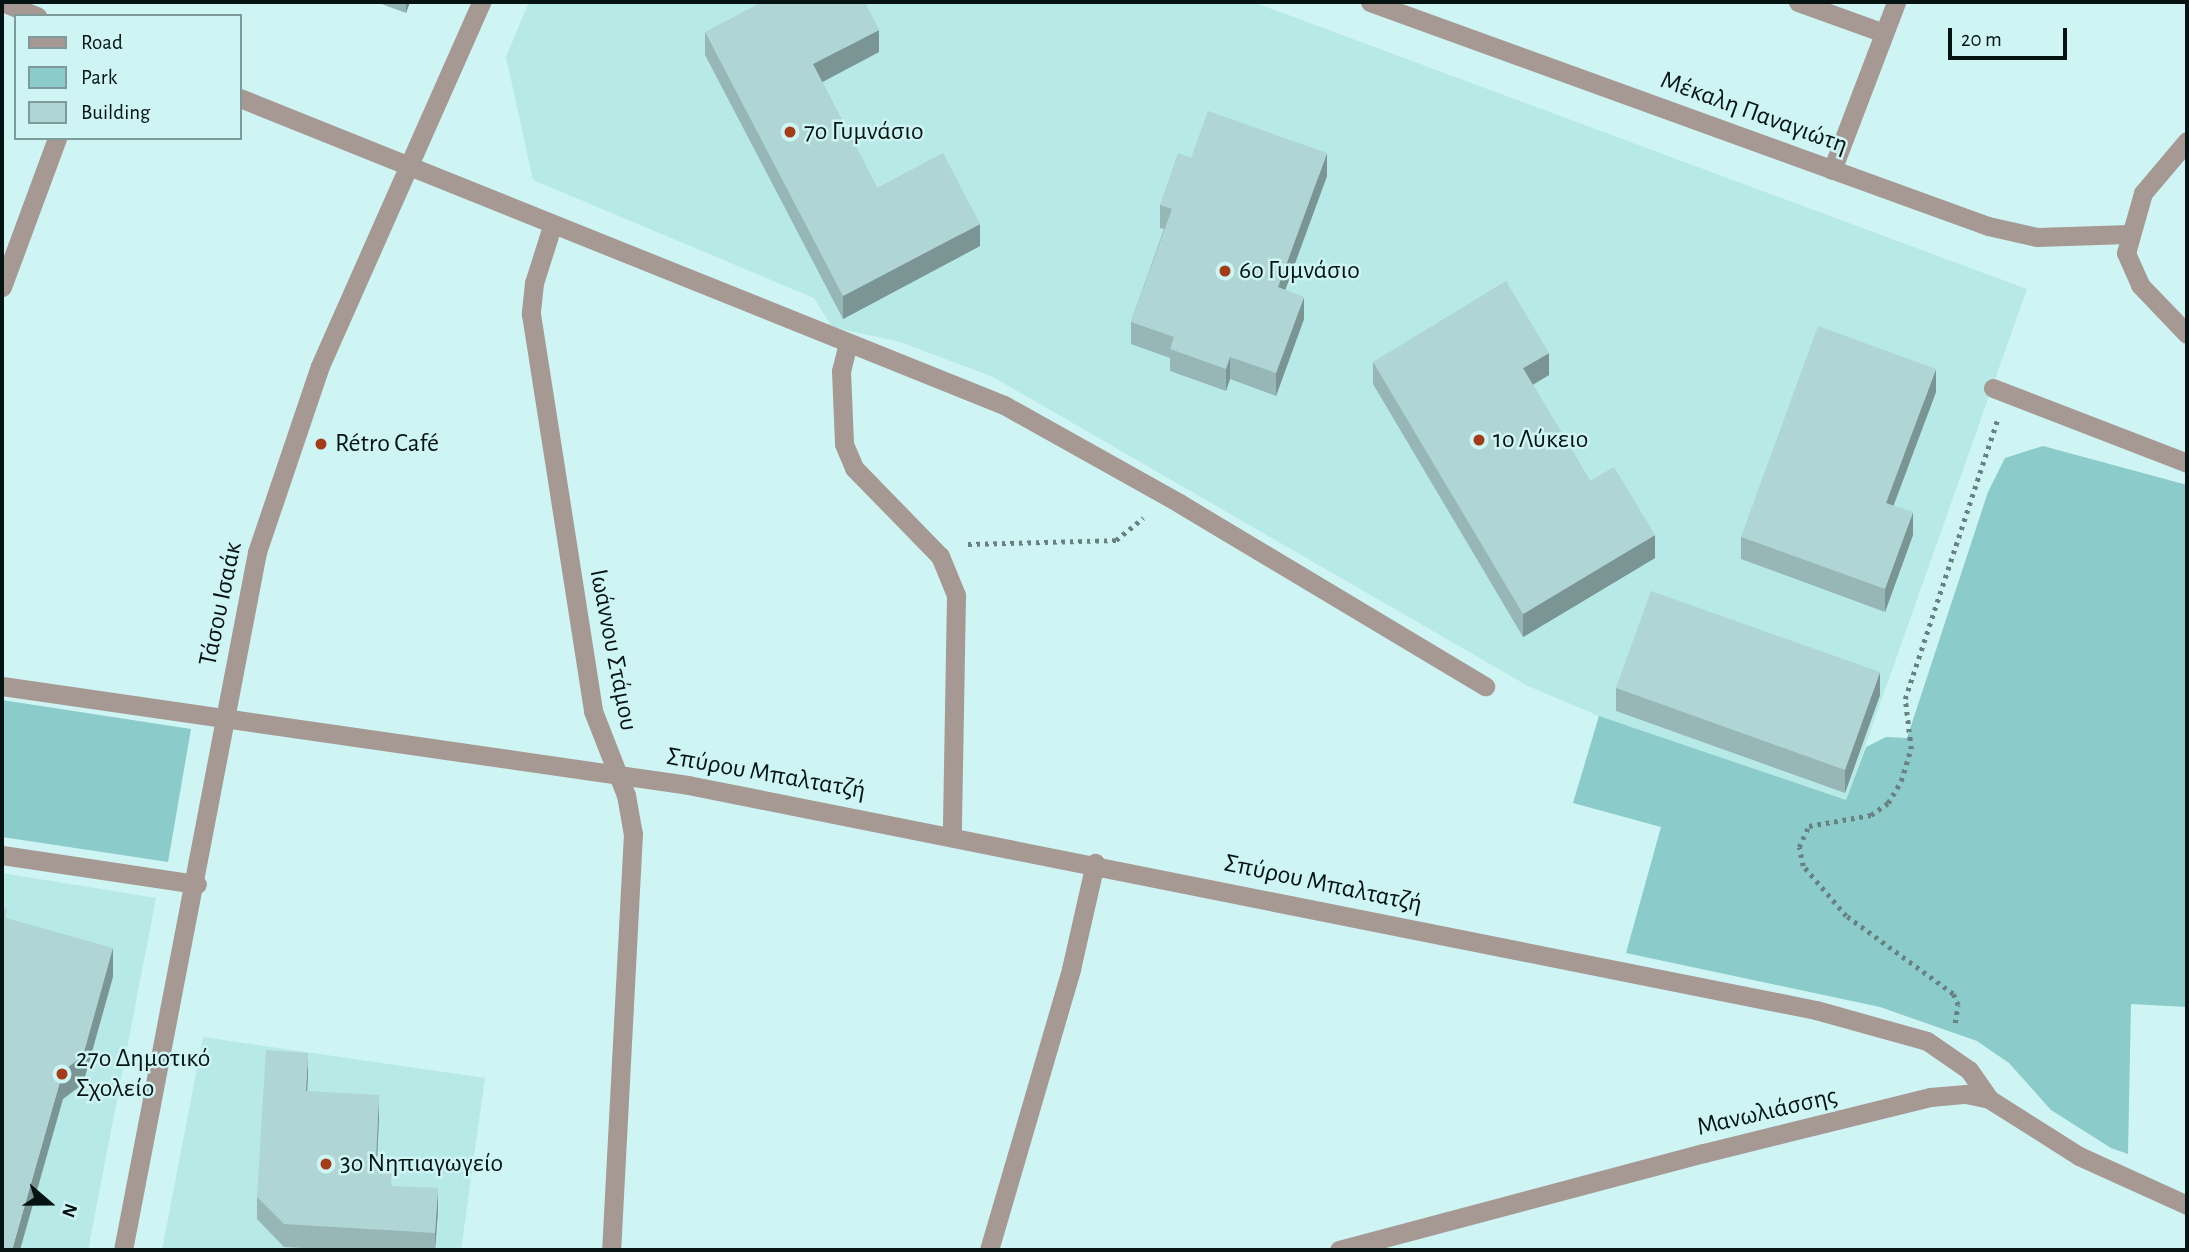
<!DOCTYPE html>
<html>
<head>
<meta charset="utf-8">
<style>
	body { margin:0 }
	#map { position:relative; width:2189px; height:1252px; overflow:hidden; background:#cef5f3; font-family:"Alegreya Sans",sans-serif }
	div>[style] { position:absolute }
	.built>* { inset:0; background:#b7e9e7 }
	.green>* { inset:0; background:#8bcbc9 }
	.path>* { height:4.5px; margin-top:-2.25px; transform-origin:0; background:repeating-linear-gradient(90deg,#678281 0 3.5px,transparent 0 8.5px) }
	.service>* { height:19px; margin:-9.5px; padding:0 9.5px; transform-origin:9.5px; border-radius:9.5px; background:#a69893 }
	.pedestrian>* { height:19px; margin:-9.5px; padding:0 9.5px; transform-origin:9.5px; border-radius:9.5px; background:#a69893 }
	.minor>* { height:19px; margin:-9.5px; padding:0 9.5px; transform-origin:9.5px; border-radius:9.5px; background:#a69893 }
	.wall>* { inset:0; background:#96b7b6 }
	.shaded-wall>* { inset:0; background:#7a9594 }
	.building>* { inset:0; background:#afd5d4 }
	.dots>* { width:19px; height:19px; translate:-50% -50%; box-sizing:border-box; border:4px solid #cef5f3; border-radius:50% }
	span { translate:-50% -50%; white-space:nowrap; text-align:center; line-height:1.15; -webkit-text-stroke:5px #cef5f3; paint-order:stroke }
	.street-label { font-size:26px; color:#051313 }
	.poi-label { font-size:26px; color:#051313 }
	.left { translate:0 -50%; text-align:left }
	.frame { position:absolute; inset:0; border:4px solid #051313; pointer-events:none }
	.legend { position:absolute; left:14px; top:14px; width:228px; height:126px; box-sizing:border-box; background:#cef5f3; border:2px solid #7e9b99; margin:0; padding:9px 12px; list-style:none; font-size:21px; color:#051313 }
	.legend li { display:flex; align-items:center; gap:14px; height:35px }
	.legend b { width:35px; border:2px solid #7e9b99 }
	.north { position:absolute; left:14px; top:1168px; width:70px; height:70px; -webkit-text-stroke:5px #cef5f3; paint-order:stroke; rotate:110deg; font-size:19px; font-weight:700; line-height:28px; text-align:center; color:#051313 }
	.north::after { content:''; display:block; margin:auto; width:24px; height:32px; background:#051313; clip-path:polygon(50% 0,100% 100%,50% 72%,0 100%) }
	.scale { position:absolute; left:1948px; top:28px; width:119px; height:32px; box-sizing:border-box; border:4px solid #051313; border-top:0; padding-left:9px; font-size:21px; line-height:24px; white-space:nowrap; color:#051313; -webkit-text-stroke:5px #cef5f3; paint-order:stroke }
</style>
</head>
<body>
<div id="map">
	<div class="built">
		<div style="clip-path:polygon(529px 2px,1253px 2px,2027px 289px,1846px 800px,1599px 716px,1528px 686px,993px 377px,900px 342px,832px 327px,814px 298px,533px 180px,506px 57px)"></div>
		<div style="clip-path:polygon(2px 873px,156px 898px,88px 1250px,2px 1250px)"></div>
		<div style="clip-path:polygon(203px 1037px,485px 1078px,461px 1250px,162px 1250px)"></div>
	</div>
	<div class="green">
		<div style="clip-path:polygon(2043px 446px,2187px 485px,2187px 1007px,2131px 1004px,2128px 1154px,2111px 1148px,2051px 1110px,2009px 1063px,1977px 1041px,1880px 1007px,1626px 953px,1661px 827px,1573px 803px,1599px 716px,1846px 800px,1866px 747px,1886px 737px,1907px 738px,1988px 492px,2005px 458px)"></div>
		<div style="clip-path:polygon(2px 700px,191px 729px,168px 862px,2px 837px)"></div>
	</div>
	<div class="path">
		<div style="left:968px;top:544px;width:148px;rotate:-1.5deg"></div>
		<div style="left:1116px;top:540px;width:35px;rotate:-39deg"></div>
		<div style="left:1955px;top:1023px;width:18px;rotate:-81deg"></div>
		<div style="left:1958px;top:1005px;width:12px;rotate:-114deg"></div>
		<div style="left:1953px;top:994px;width:132px;rotate:-143.9deg"></div>
		<div style="left:1846px;top:916px;width:66px;rotate:-130.7deg"></div>
		<div style="left:1803px;top:866px;width:19px;rotate:-102deg"></div>
		<div style="left:1799px;top:847px;width:23px;rotate:-65deg"></div>
		<div style="left:1809px;top:826px;width:63px;rotate:-10.1deg"></div>
		<div style="left:1871px;top:815px;width:21px;rotate:-35deg"></div>
		<div style="left:1888px;top:803px;width:26px;rotate:-59deg"></div>
		<div style="left:1901px;top:781px;width:34px;rotate:-73deg"></div>
		<div style="left:1911px;top:749px;width:50px;rotate:-96.8deg"></div>
		<div style="left:1905px;top:699px;width:293px;rotate:-71.7deg"></div>
	</div>
	<div class="service">
		<div style="left:1993px;top:388px;width:208px;rotate:21.1deg"></div>
	</div>
	<div class="pedestrian">
		<div style="left:989px;top:1250px;width:293px;rotate:-73.7deg"></div>
		<div style="left:1071px;top:969px;width:109px;rotate:-77.2deg"></div>
	</div>
	<div class="minor">
		<div style="left:2px;top:2px;width:38px;rotate:22deg"></div>
		<div style="left:1370px;top:2px;width:657px;rotate:19.92deg"></div>
		<div style="left:1988px;top:226px;width:50px;rotate:12.7deg"></div>
		<div style="left:2037px;top:237px;width:91px;rotate:-1.9deg"></div>
		<div style="left:1798px;top:2px;width:91px;rotate:19.8deg"></div>
		<div style="left:240px;top:98px;width:823px;rotate:21.89deg"></div>
		<div style="left:1004px;top:405px;width:201px;rotate:29.2deg"></div>
		<div style="left:1179px;top:503px;width:357px;rotate:30.9deg"></div>
		<div style="left:2187px;top:141px;width:68px;rotate:130.2deg"></div>
		<div style="left:2143px;top:193px;width:62px;rotate:105.8deg"></div>
		<div style="left:2126px;top:253px;width:35px;rotate:66deg"></div>
		<div style="left:2140px;top:285px;width:68px;rotate:46.2deg"></div>
		<div style="left:1832px;top:170px;width:180px;rotate:-69.1deg"></div>
		<div style="left:552px;top:226px;width:60px;rotate:107.5deg"></div>
		<div style="left:534px;top:283px;width:31px;rotate:96deg"></div>
		<div style="left:531px;top:314px;width:402px;rotate:81.1deg"></div>
		<div style="left:593px;top:711px;width:90px;rotate:68.6deg"></div>
		<div style="left:626px;top:795px;width:39px;rotate:80deg"></div>
		<div style="left:633px;top:833px;width:418px;rotate:93deg"></div>
		<div style="left:2px;top:287px;width:159px;rotate:-69.7deg"></div>
		<div style="left:848px;top:343px;width:29px;rotate:104deg"></div>
		<div style="left:841px;top:371px;width:73px;rotate:87.6deg"></div>
		<div style="left:844px;top:444px;width:26px;rotate:67deg"></div>
		<div style="left:854px;top:468px;width:123px;rotate:45.7deg"></div>
		<div style="left:940px;top:556px;width:42px;rotate:67.7deg"></div>
		<div style="left:956px;top:595px;width:241px;rotate:91deg"></div>
		<div style="left:2px;top:686px;width:693px;rotate:8.21deg"></div>
		<div style="left:688px;top:785px;width:1150px;rotate:11.28deg"></div>
		<div style="left:1816px;top:1010px;width:115px;rotate:15.6deg"></div>
		<div style="left:1927px;top:1041px;width:51px;rotate:34.6deg"></div>
		<div style="left:1969px;top:1070px;width:35px;rotate:55deg"></div>
		<div style="left:2px;top:855px;width:197px;rotate:8.5deg"></div>
		<div style="left:123px;top:1250px;width:711px;rotate:-79.13deg"></div>
		<div style="left:257px;top:552px;width:196px;rotate:-71.3deg"></div>
		<div style="left:320px;top:366px;width:398px;rotate:-66.1deg"></div>
		<div style="left:1339px;top:1250px;width:378px;rotate:-14.9deg"></div>
		<div style="left:1704px;top:1153px;width:233px;rotate:-13.9deg"></div>
		<div style="left:1930px;top:1097px;width:36px;rotate:-5deg"></div>
		<div style="left:1966px;top:1094px;width:24px;rotate:12deg"></div>
		<div style="left:1989px;top:1099px;width:107px;rotate:32.3deg"></div>
		<div style="left:2079px;top:1156px;width:119px;rotate:24.4deg"></div>
	</div>
	<div class="wall">
		<div style="clip-path:polygon(376px 2px,410px 2px,406px 13px)"></div>
		<div style="clip-path:polygon(705px 32px,879px 52px,822px 82px,877px 188px,980px 246px,843px 319px,705px 55px)"></div>
		<div style="clip-path:polygon(1191px 158px,1327px 176px,1285px 290px,1304px 319px,1276px 396px,1230px 379px,1226px 391px,1170px 371px,1170px 358px,1131px 344px,1131px 322px,1164px 229px,1160px 228px,1160px 205px)"></div>
		<div style="clip-path:polygon(1373px 362px,1549px 375px,1533px 385px,1590px 481px,1655px 558px,1523px 637px,1373px 384px)"></div>
		<div style="clip-path:polygon(1936px 392px,1894px 505px,1913px 535px,1885px 612px,1741px 559px,1741px 537px)"></div>
		<div style="clip-path:polygon(1616px 688px,1880px 695px,1845px 793px,1616px 711px)"></div>
		<div style="clip-path:polygon(308px 1075px,307px 1091px,379px 1118px,377px 1159px,392px 1186px,438px 1211px,435px 1250px,341px 1250px,284px 1247px,257px 1219px,257px 1197px)"></div>
	</div>
	<div class="shaded-wall">
		<div style="clip-path:polygon(406px 2px,410px 2px,406px 13px)"></div>
		<div style="clip-path:polygon(879px 30px,879px 52px,813px 87px,813px 64px)"></div>
		<div style="clip-path:polygon(1327px 153px,1327px 176px,1278px 310px,1278px 287px)"></div>
		<div style="clip-path:polygon(980px 224px,980px 246px,843px 319px,843px 296px)"></div>
		<div style="clip-path:polygon(1304px 297px,1304px 319px,1276px 396px,1276px 373px)"></div>
		<div style="clip-path:polygon(1549px 353px,1549px 375px,1523px 390px,1523px 368px)"></div>
		<div style="clip-path:polygon(1230px 357px,1230px 379px,1226px 391px,1226px 369px)"></div>
		<div style="clip-path:polygon(1936px 369px,1936px 392px,1886px 525px,1886px 503px)"></div>
		<div style="clip-path:polygon(1913px 512px,1913px 535px,1885px 612px,1885px 589px)"></div>
		<div style="clip-path:polygon(1655px 535px,1655px 558px,1523px 637px,1523px 614px)"></div>
		<div style="clip-path:polygon(1880px 672px,1880px 695px,1845px 793px,1845px 770px)"></div>
		<div style="clip-path:polygon(113px 948px,113px 977px,83px 1084px,63px 1099px,20px 1250px,12px 1250px,63px 1071px)"></div>
		<div style="clip-path:polygon(308px 1053px,308px 1075px,306px 1114px,306px 1091px)"></div>
		<div style="clip-path:polygon(379px 1095px,379px 1118px,376px 1182px,376px 1159px)"></div>
		<div style="clip-path:polygon(438px 1188px,438px 1211px,435px 1250px,435px 1233px)"></div>
	</div>
	<div class="building">
		<div style="clip-path:polygon(762px 2px,865px 2px,879px 30px,813px 64px,877px 188px,943px 153px,980px 224px,843px 296px,705px 32px)"></div>
		<div style="clip-path:polygon(1208px 111px,1327px 153px,1278px 287px,1304px 297px,1276px 373px,1230px 357px,1226px 369px,1170px 349px,1174px 337px,1131px 322px,1172px 209px,1160px 205px,1178px 153px,1191px 158px)"></div>
		<div style="clip-path:polygon(1506px 281px,1549px 353px,1523px 368px,1590px 481px,1614px 467px,1655px 535px,1523px 614px,1373px 362px)"></div>
		<div style="clip-path:polygon(1818px 326px,1936px 369px,1886px 503px,1913px 512px,1885px 589px,1741px 537px)"></div>
		<div style="clip-path:polygon(1651px 591px,1880px 672px,1845px 770px,1616px 688px)"></div>
		<div style="clip-path:polygon(2px 908px,7px 909px,6px 918px,113px 948px,83px 1056px,63px 1071px,12px 1250px,2px 1250px)"></div>
		<div style="clip-path:polygon(266px 1050px,308px 1053px,306px 1091px,379px 1095px,376px 1159px,392px 1160px,391px 1186px,438px 1188px,435px 1233px,284px 1224px,257px 1197px)"></div>
	</div>
	<div class="dots">
		<div style="left:790px;top:132px;background:#a33c18"></div>
		<div style="left:1225px;top:271px;background:#a33c18"></div>
		<div style="left:1479px;top:440px;background:#a33c18"></div>
		<div style="left:321px;top:444px;background:#a33c18"></div>
		<div style="left:62px;top:1074px;background:#a33c18"></div>
		<div style="left:326px;top:1164px;background:#a33c18"></div>
	</div>
	<div class="street-label">
		<span style="left:1754px;top:113px;rotate:20deg">Μέκαλη Παναγιώτη</span>
		<span style="left:221px;top:604px;rotate:-78deg">Τάσου Ισαάκ</span>
		<span style="left:613px;top:650px;rotate:79deg">Ιωάννου Στάμου</span>
		<span style="left:766px;top:774px;rotate:10deg">Σπύρου Μπαλτατζή</span>
		<span style="left:1323px;top:884px;rotate:12deg">Σπύρου Μπαλτατζή</span>
		<span style="left:1767px;top:1112px;rotate:-13deg">Μανωλιάσσης</span>
	</div>
	<div class="poi-label">
		<span class="left" style="left:804px;top:132px">7ο Γυμνάσιο</span>
		<span class="left" style="left:1239px;top:271px">6ο Γυμνάσιο</span>
		<span class="left" style="left:1493px;top:440px">1ο Λύκειο</span>
		<span class="left" style="left:335px;top:444px">Rétro Café</span>
		<span class="left" style="left:76px;top:1074px">27ο Δημοτικό<br>Σχολείο</span>
		<span class="left" style="left:340px;top:1164px">3ο Νηπιαγωγείο</span>
	</div>
	<div class="frame"></div>
	<ul class="legend">
	<li><b style="height:9px;background:#a69893"></b>Road</li>
	<li><b style="height:19px;background:#8bcbc9"></b>Park</li>
	<li><b style="height:19px;background:#afd5d4"></b>Building</li>
	</ul>
	<div class="north">N</div>
	<div class="scale">20 m</div>
</div>
</body>
</html>
